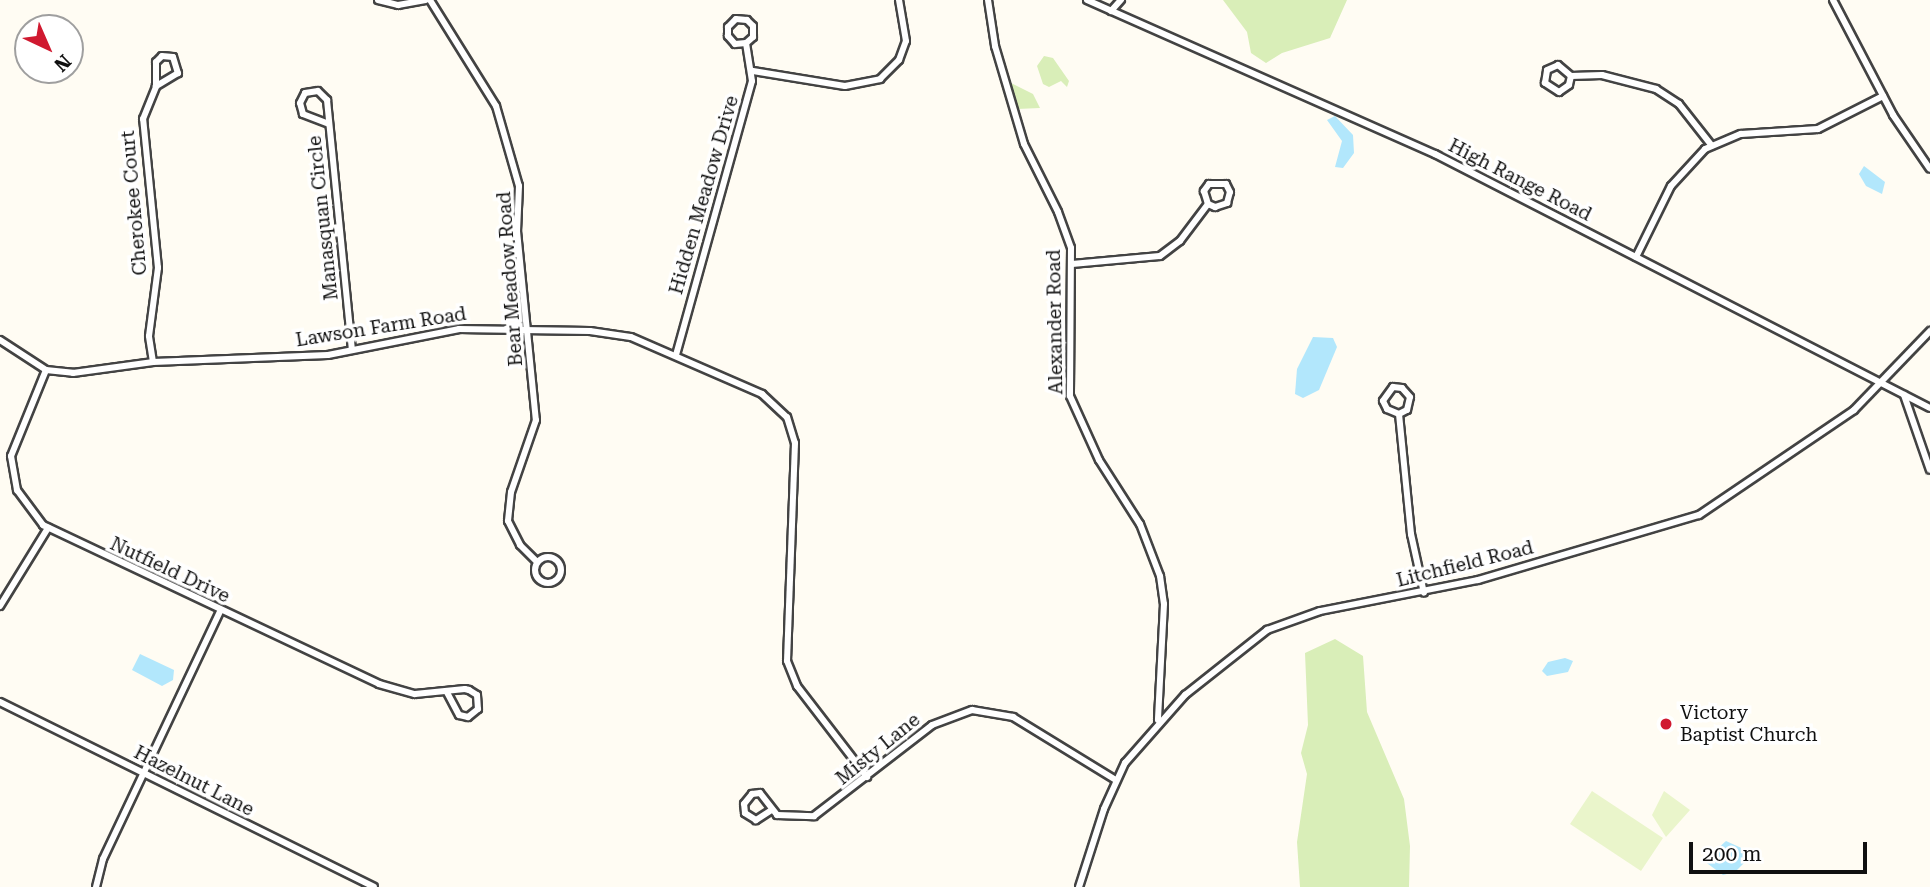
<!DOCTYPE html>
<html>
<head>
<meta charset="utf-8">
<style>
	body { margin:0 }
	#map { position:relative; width:1930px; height:887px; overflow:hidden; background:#fffcf3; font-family:"Roboto Serif",serif }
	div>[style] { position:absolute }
	.green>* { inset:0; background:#d9eeb8 }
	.pitch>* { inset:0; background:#eaf5cb }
	.water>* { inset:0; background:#b2e7fc }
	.roads { filter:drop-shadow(2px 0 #434343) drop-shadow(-2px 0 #434343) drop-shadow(0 2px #434343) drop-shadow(0 -2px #434343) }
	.minor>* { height:6px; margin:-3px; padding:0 3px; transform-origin:3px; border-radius:3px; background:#fff }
	.minor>.ring { margin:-3px; padding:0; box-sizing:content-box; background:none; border:6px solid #fff; border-radius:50% }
	.dots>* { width:19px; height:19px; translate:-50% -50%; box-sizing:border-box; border:4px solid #fff; border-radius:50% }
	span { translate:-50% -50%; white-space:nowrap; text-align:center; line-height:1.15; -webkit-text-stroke:7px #fff; paint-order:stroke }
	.street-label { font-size:19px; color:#101010 }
	.poi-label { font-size:19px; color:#101010 }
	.left { translate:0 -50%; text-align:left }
	.north { position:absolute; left:14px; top:14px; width:70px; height:70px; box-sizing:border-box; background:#fff; border:2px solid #9f9f9f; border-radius:50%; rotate:136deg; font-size:19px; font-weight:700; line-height:28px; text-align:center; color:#101010 }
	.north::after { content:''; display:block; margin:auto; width:24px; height:32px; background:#d01930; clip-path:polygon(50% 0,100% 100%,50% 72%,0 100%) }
	.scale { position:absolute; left:1689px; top:842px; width:178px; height:32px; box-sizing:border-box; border:4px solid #101010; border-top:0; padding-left:9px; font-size:21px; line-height:24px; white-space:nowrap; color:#101010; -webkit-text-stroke:5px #fff; paint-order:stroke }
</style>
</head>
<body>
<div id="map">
	<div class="green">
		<div style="clip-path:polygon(1223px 0,1347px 0,1330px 38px,1282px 53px,1266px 63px,1251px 53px,1247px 32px)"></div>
		<div style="clip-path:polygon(1044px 56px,1053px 58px,1069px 81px,1067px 87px,1061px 81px,1049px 87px,1043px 84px,1037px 66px)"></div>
		<div style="clip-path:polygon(1007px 81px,1033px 94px,1040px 108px,1017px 109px)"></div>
		<div style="clip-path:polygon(1335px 639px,1363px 656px,1367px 712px,1404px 799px,1410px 846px,1409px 887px,1300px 887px,1297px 842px,1307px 774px,1301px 753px,1308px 725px,1305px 653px)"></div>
	</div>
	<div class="pitch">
		<div style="clip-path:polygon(1592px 791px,1663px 838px,1641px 871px,1570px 824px)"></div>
		<div style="clip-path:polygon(1664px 791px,1690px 810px,1666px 837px,1652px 815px)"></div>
	</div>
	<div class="water">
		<div style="clip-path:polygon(1335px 116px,1353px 135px,1354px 153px,1343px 168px,1335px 167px,1342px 141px,1327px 120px)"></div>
		<div style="clip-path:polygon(1864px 166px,1885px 182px,1882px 194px,1866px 186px,1859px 174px)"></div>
		<div style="clip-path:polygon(1313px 337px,1333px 338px,1337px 347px,1319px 390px,1303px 398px,1295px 394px,1297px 369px)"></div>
		<div style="clip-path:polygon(140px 654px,174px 670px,173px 680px,162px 686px,132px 670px)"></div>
		<div style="clip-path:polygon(1565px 658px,1573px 661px,1568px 672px,1547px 676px,1542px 671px,1548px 662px)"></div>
		<div style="clip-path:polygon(1726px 841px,1748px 851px,1745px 862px,1735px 872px,1723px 875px,1704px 861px)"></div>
	</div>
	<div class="roads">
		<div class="minor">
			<div style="left:378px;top:0;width:21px;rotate:14deg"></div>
			<div style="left:398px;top:5px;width:28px;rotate:-10deg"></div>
			<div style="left:430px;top:0;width:125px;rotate:58.1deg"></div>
			<div style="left:496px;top:106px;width:83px;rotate:74deg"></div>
			<div style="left:519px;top:186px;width:45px;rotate:92.5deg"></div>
			<div style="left:517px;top:231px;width:190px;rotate:84.3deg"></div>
			<div style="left:536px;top:420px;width:76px;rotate:109.1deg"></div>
			<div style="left:511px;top:492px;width:29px;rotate:96deg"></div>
			<div style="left:508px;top:521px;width:27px;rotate:63deg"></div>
			<div style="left:520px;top:545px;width:24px;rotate:45deg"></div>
			<div style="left:988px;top:0;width:47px;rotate:81.3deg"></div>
			<div style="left:995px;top:46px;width:102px;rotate:73.5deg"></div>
			<div style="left:1024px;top:144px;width:76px;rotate:63.4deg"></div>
			<div style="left:1058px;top:212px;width:38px;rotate:70deg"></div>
			<div style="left:1071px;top:248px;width:148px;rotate:90.4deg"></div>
			<div style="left:1070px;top:396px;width:70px;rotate:65.6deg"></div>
			<div style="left:1099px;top:460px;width:76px;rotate:57.4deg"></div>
			<div style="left:1140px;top:524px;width:56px;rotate:69deg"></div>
			<div style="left:1160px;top:576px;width:28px;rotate:82deg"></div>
			<div style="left:1164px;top:604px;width:116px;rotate:93deg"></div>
			<div style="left:1087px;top:0;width:381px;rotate:23.9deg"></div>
			<div style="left:1435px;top:154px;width:556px;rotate:27.16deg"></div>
			<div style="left:1833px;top:0;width:130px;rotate:62.4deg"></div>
			<div style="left:1893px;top:115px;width:65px;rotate:55.6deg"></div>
			<div style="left:1111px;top:11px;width:15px;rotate:-48deg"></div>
			<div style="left:753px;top:71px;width:93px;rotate:9.3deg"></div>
			<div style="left:845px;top:86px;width:36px;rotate:-11deg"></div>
			<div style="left:880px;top:79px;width:27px;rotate:-45deg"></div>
			<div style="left:899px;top:60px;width:20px;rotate:-70deg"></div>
			<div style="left:906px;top:41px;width:42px;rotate:-99.7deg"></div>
			<div style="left:1571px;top:76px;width:9px;rotate:103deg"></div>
			<div style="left:1569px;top:85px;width:12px;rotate:145deg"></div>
			<div style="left:1559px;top:92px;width:17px;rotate:-147deg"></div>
			<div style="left:1545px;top:83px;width:13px;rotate:-81deg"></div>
			<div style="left:1547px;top:70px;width:12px;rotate:-24deg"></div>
			<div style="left:1558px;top:65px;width:17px;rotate:40deg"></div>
			<div style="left:1571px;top:76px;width:31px;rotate:-2deg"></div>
			<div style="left:1602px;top:75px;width:56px;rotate:14.5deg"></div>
			<div style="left:1656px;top:89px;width:27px;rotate:33deg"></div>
			<div style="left:1679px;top:104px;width:53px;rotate:51.8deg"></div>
			<div style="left:329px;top:124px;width:28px;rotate:-159deg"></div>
			<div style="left:303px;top:114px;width:11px;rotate:-105deg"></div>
			<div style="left:300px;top:103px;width:11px;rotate:-63deg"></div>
			<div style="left:305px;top:93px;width:13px;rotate:-9deg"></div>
			<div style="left:318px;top:91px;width:13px;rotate:45deg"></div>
			<div style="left:327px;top:100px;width:251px;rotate:84.3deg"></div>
			<div style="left:1636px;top:257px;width:79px;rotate:-63.8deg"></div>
			<div style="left:1671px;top:186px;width:50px;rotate:-47.4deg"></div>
			<div style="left:1705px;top:149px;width:39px;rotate:-23deg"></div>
			<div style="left:1741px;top:134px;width:77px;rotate:-3.7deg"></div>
			<div style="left:1818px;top:129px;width:73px;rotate:-26.9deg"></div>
			<div style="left:1072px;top:264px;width:88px;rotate:-5.2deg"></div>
			<div style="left:1160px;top:256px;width:25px;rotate:-37deg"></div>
			<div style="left:1180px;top:241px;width:46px;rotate:-52.9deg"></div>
			<div style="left:1208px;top:204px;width:8px;rotate:23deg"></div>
			<div style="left:1215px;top:207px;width:13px;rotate:-18deg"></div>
			<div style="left:1227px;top:203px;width:11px;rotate:-75deg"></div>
			<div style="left:1230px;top:192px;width:9px;rotate:-117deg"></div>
			<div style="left:1226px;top:184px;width:17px;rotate:180deg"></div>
			<div style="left:1209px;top:184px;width:9px;rotate:126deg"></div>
			<div style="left:1204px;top:191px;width:14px;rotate:73deg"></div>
			<div style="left:0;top:340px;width:55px;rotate:33.1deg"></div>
			<div style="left:46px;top:370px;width:27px;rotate:6deg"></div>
			<div style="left:73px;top:373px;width:81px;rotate:-7.8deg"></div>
			<div style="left:153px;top:362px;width:175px;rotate:-2.3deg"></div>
			<div style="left:328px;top:355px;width:134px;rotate:-11.2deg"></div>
			<div style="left:459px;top:329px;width:131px;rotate:0.9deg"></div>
			<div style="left:590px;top:331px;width:41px;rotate:8.3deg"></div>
			<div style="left:631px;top:337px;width:143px;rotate:23.5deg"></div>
			<div style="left:762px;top:394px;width:34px;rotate:43deg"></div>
			<div style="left:787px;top:417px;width:27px;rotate:73deg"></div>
			<div style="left:795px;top:443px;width:218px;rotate:92.1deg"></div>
			<div style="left:787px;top:661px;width:27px;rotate:68deg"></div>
			<div style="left:797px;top:686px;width:115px;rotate:52.4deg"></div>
			<div style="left:676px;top:355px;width:284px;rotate:-74.5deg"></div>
			<div style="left:752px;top:81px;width:38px;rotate:-99deg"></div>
			<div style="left:746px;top:43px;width:11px;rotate:175deg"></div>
			<div style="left:735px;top:44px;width:11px;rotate:-131deg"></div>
			<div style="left:728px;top:36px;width:9px;rotate:-90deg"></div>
			<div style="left:728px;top:27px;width:11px;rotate:-45deg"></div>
			<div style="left:736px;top:19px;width:11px;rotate:5deg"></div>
			<div style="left:747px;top:20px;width:8px;rotate:45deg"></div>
			<div style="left:753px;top:26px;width:11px;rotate:90deg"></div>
			<div style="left:753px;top:37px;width:9px;rotate:139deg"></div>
			<div style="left:153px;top:362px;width:26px;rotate:-99deg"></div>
			<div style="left:149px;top:336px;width:69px;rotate:-82.5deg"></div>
			<div style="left:158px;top:268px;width:150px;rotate:-95.7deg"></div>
			<div style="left:143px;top:119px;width:35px;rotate:-68deg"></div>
			<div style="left:156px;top:86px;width:24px;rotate:-90deg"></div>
			<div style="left:156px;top:62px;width:8px;rotate:-45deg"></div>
			<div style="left:162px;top:56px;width:11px;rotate:5deg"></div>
			<div style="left:173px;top:57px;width:17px;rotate:73deg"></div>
			<div style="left:178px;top:73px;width:26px;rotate:149deg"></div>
			<div style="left:46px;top:370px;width:93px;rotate:112.1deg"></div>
			<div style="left:11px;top:456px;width:35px;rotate:80deg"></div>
			<div style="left:17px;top:490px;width:44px;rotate:53.4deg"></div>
			<div style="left:43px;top:525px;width:372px;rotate:25.3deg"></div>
			<div style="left:379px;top:684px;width:37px;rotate:16deg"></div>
			<div style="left:415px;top:694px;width:50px;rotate:-5.7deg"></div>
			<div style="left:465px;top:689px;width:4px;rotate:14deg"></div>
			<div style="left:469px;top:690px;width:9px;rotate:32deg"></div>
			<div style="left:477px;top:695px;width:14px;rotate:86deg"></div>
			<div style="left:478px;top:709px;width:13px;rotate:141deg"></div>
			<div style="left:468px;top:717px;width:9px;rotate:-167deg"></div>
			<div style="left:459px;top:715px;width:27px;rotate:-118deg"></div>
			<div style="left:1904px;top:395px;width:79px;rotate:70.9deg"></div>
			<div style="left:1399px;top:414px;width:9px;rotate:-27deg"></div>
			<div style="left:1407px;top:410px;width:13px;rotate:-77deg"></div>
			<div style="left:1410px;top:397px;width:12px;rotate:-132deg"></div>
			<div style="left:1402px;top:388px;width:9px;rotate:-174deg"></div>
			<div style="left:1393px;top:387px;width:17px;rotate:126deg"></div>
			<div style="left:1383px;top:401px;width:9px;rotate:63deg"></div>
			<div style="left:1387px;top:409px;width:13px;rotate:23deg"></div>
			<div style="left:1399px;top:414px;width:121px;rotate:84.3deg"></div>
			<div style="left:1411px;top:534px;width:60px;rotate:77.6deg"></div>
			<div class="ring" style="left:535px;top:557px;width:20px;height:20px"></div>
			<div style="left:0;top:606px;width:92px;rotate:-58.4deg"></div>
			<div style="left:0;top:702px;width:417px;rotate:26.3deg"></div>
			<div style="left:770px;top:811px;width:17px;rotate:147deg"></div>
			<div style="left:756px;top:820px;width:13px;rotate:-148deg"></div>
			<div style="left:745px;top:813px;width:9px;rotate:-96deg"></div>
			<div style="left:744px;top:804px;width:13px;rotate:-51deg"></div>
			<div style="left:752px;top:794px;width:8px;rotate:-7deg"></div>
			<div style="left:760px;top:793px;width:28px;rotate:52deg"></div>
			<div style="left:777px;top:815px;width:37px;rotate:2deg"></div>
			<div style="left:814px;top:816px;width:149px;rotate:-37.6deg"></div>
			<div style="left:932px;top:725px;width:43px;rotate:-20.6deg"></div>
			<div style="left:972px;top:710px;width:42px;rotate:9.7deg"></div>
			<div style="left:1013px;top:717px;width:121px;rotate:31.5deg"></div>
			<div style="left:96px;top:887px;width:29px;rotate:-76deg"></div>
			<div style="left:103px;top:859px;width:274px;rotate:-64.7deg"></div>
			<div style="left:1079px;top:887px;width:82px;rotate:-72.2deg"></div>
			<div style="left:1104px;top:809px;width:51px;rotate:-65.5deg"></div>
			<div style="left:1125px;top:763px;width:91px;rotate:-48.6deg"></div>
			<div style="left:1185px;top:695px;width:105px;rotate:-38.4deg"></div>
			<div style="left:1267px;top:630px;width:56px;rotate:-19.7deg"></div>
			<div style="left:1320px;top:611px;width:161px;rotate:-11.1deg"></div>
			<div style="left:1478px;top:580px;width:230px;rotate:-16.4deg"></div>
			<div style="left:1699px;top:515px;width:187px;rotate:-34.1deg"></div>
			<div style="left:1854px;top:410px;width:110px;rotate:-46.1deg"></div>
		</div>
	</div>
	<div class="dots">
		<div style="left:1666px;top:724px;background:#d01930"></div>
	</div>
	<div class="street-label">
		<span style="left:1520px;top:180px;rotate:27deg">High Range Road</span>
		<span style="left:704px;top:195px;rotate:-74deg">Hidden Meadow Drive</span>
		<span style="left:134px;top:203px;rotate:-95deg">Cherokee Court</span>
		<span style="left:323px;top:218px;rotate:-96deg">Manasquan Circle</span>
		<span style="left:510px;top:279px;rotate:-94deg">Bear Meadow Road</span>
		<span style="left:1055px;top:322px;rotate:-91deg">Alexander Road</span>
		<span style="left:381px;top:327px;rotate:-9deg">Lawson Farm Road</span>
		<span style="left:1465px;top:564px;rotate:-14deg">Litchfield Road</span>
		<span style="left:170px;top:570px;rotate:25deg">Nutfield Drive</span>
		<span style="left:878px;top:749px;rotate:-39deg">Misty Lane</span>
		<span style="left:194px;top:781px;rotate:27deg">Hazelnut Lane</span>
	</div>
	<div class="poi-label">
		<span class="left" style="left:1680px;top:724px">Victory<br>Baptist Church</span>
	</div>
	<div class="north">N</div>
	<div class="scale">200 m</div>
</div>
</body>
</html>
